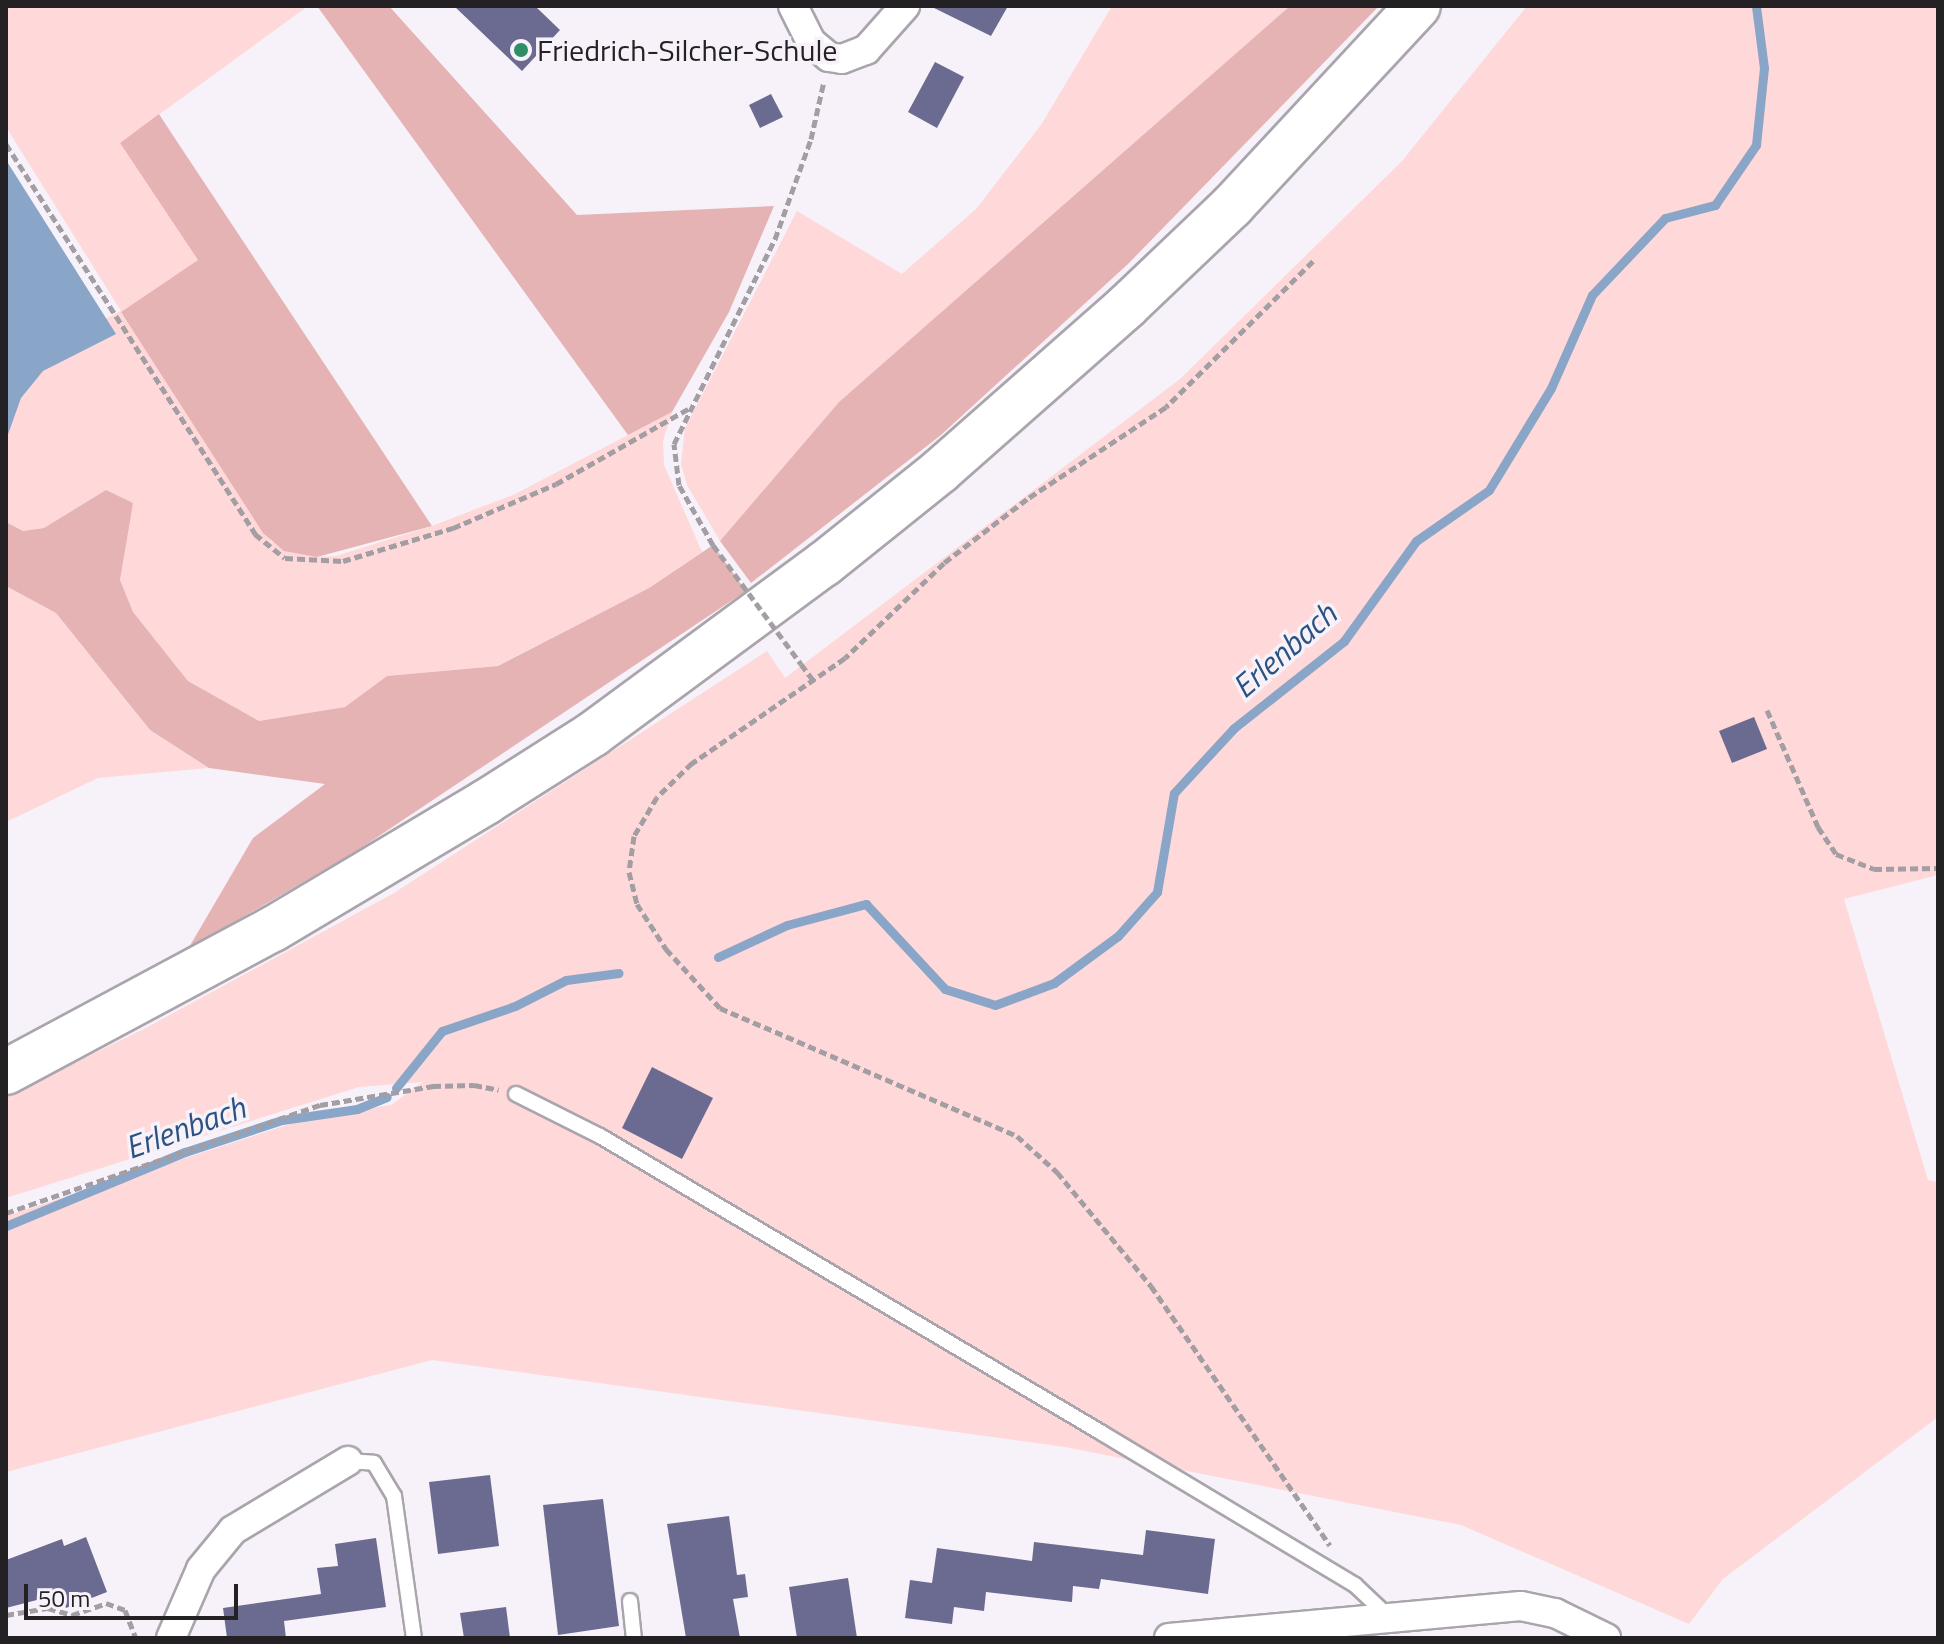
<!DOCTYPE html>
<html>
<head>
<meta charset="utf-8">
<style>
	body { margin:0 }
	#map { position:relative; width:1944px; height:1644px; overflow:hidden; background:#f7f2f9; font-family:"Titillium Web",sans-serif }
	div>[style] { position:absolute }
	.green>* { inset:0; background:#ffd8d9 }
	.forest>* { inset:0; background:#e5b3b4 }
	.water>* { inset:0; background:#89a5c7 }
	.stream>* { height:9px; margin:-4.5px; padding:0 4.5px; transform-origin:4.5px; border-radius:4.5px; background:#89a5c7 }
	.building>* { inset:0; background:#6b6b91 }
	.path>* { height:5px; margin-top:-2.5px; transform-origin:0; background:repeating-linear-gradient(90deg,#a29ea3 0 8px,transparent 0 12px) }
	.roads { filter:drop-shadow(2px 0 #aaa5ad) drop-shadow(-2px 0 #aaa5ad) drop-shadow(0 2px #aaa5ad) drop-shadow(0 -2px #aaa5ad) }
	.service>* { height:14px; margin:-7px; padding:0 7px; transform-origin:7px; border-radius:7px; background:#fff }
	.minor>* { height:28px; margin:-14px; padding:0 14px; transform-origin:14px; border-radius:14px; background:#fff }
	.primary>* { height:44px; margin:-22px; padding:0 22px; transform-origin:22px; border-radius:22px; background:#fff }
	.path-bridge>* { height:5px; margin-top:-2.5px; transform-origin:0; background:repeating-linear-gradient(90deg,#a29ea3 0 8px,transparent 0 12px) }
	.dots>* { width:22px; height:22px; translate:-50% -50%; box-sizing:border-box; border:4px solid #f7f2f9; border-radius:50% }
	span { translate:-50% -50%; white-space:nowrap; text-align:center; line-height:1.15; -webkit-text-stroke:7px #f7f2f9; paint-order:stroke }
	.poi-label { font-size:30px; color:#232124 }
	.left { translate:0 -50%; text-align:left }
	.water-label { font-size:32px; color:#2b5280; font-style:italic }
	.frame { position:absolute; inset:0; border:8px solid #232124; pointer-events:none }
	.scale { position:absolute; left:24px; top:1584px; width:214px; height:36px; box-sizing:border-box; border:4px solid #232124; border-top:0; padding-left:10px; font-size:24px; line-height:28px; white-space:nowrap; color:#232124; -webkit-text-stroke:6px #f7f2f9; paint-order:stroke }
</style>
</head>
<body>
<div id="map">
	<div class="green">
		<div style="clip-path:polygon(6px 6px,308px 6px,120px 143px,198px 260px,121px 312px,272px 542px,317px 557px,336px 556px,432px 526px,515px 494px,672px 412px,663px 441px,664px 465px,702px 552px,649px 588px,497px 666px,387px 676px,345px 707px,259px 721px,188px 681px,133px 612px,120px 580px,132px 503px,106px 490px,44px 528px,23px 531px,6px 522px,6px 164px,103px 320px,121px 311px,6px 127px)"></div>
		<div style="clip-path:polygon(1112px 6px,1290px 6px,839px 402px,720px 541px,687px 485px,681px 464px,685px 428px,797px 211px,902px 274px,976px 209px,1041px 125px)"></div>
		<div style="clip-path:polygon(1527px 6px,1938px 6px,1938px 875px,1844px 899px,1928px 1180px,1938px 1182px,1938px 1417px,1723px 1579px,1689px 1624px,1461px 1525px,1065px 1447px,432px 1360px,6px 1472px,6px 1216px,309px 1118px,391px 1105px,423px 1082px,359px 1087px,6px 1198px,6px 1096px,144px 1029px,394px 893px,767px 651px,785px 678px,1180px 379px,1402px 161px)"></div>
		<div style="clip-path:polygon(6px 586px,56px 613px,150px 730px,209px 768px,98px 778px,6px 822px)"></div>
	</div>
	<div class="forest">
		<div style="clip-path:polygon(317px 6px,389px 6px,577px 215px,774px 206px,729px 312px,672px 412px,628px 435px)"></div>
		<div style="clip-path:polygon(1290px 6px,1379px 6px,1128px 264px,941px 435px,751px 583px,720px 541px,839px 402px)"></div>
		<div style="clip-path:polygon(159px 114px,170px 131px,432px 526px,317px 557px,284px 551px,263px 533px,121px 312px,198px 260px,120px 143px)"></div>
		<div style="clip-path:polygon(106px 490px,133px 503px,120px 580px,133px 612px,188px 681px,259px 721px,345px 707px,387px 676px,498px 666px,649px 588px,713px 545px,746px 591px,355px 852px,188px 949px,253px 838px,325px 784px,209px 768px,150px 730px,56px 613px,6px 586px,6px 522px,23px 531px,44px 528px)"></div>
	</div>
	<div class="water">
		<div style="clip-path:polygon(6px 160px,116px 334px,43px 371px,21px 398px,6px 440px)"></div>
	</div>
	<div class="stream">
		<div style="left:718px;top:957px;width:76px;rotate:-24.9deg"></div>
		<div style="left:787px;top:925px;width:82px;rotate:-14.9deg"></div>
		<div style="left:866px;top:904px;width:116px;rotate:47.1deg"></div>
		<div style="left:945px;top:989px;width:52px;rotate:17.7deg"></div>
		<div style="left:995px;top:1005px;width:63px;rotate:-20.4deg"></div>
		<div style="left:1054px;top:983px;width:79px;rotate:-36.3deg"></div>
		<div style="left:1118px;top:936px;width:59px;rotate:-48.4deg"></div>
		<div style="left:1157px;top:892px;width:100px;rotate:-80.3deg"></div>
		<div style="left:1174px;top:793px;width:88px;rotate:-47.3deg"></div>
		<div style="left:1234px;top:728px;width:140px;rotate:-38.3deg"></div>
		<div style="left:1344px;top:641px;width:123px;rotate:-54.2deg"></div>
		<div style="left:1416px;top:541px;width:89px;rotate:-34.9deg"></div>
		<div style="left:1489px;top:490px;width:119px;rotate:-58.7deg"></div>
		<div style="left:1551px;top:388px;width:102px;rotate:-66.2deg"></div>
		<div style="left:1592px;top:295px;width:106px;rotate:-46.5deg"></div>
		<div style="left:1665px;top:218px;width:52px;rotate:-14.6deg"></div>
		<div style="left:1715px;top:205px;width:73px;rotate:-55.7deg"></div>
		<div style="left:1756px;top:145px;width:77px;rotate:-84.1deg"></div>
		<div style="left:1764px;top:68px;width:63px;rotate:-97.4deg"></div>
		<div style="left:396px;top:1088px;width:73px;rotate:-51.1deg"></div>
		<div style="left:442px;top:1031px;width:77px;rotate:-18.9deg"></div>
		<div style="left:515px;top:1006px;width:57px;rotate:-27deg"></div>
		<div style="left:566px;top:980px;width:53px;rotate:-7.5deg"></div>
		<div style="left:6px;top:1226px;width:194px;rotate:-22.5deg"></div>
		<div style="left:185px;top:1152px;width:102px;rotate:-18.3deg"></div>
		<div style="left:282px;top:1120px;width:76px;rotate:-8.3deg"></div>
		<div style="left:357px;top:1109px;width:32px;rotate:-22deg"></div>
	</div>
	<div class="building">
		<div style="clip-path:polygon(454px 6px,535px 6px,560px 30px,522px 71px)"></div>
		<div style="clip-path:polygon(930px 6px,1008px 6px,991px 36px)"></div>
		<div style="clip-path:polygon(935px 62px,964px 77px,937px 128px,908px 112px)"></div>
		<div style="clip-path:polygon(771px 94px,783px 117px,760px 128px,749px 105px)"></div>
		<div style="clip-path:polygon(1754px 717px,1767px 749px,1732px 763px,1719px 731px)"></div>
		<div style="clip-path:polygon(652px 1067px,713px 1098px,682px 1159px,622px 1128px)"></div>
		<div style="clip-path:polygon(490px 1475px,499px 1546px,438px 1554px,429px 1482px)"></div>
		<div style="clip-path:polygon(603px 1499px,619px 1626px,558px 1635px,543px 1505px)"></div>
		<div style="clip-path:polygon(729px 1516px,737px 1575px,745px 1574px,748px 1597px,733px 1599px,740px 1638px,686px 1638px,667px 1524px)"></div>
		<div style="clip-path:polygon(1146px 1530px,1215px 1539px,1208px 1594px,1101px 1579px,1099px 1589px,1073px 1586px,1072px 1602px,986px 1592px,984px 1611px,954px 1607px,952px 1624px,905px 1618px,910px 1580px,932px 1583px,937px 1548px,1032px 1561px,1034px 1542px,1143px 1555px)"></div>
		<div style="clip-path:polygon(86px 1537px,107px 1592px,66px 1608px,60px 1594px,6px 1608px,6px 1560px,62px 1539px,64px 1546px)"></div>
		<div style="clip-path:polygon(376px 1538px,386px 1607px,284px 1621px,286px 1638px,227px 1638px,223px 1608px,321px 1594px,317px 1568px,338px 1566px,335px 1544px)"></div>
		<div style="clip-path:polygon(848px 1578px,857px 1638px,797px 1638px,789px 1587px)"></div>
		<div style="clip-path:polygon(506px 1607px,510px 1638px,464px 1638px,460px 1613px)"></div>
	</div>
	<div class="path">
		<div style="left:6px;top:144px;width:463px;rotate:57.4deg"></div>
		<div style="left:255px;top:534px;width:38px;rotate:39deg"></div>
		<div style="left:285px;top:558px;width:58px;rotate:3deg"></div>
		<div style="left:343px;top:561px;width:115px;rotate:-16.7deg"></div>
		<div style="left:453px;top:528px;width:112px;rotate:-23.1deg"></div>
		<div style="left:556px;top:484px;width:152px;rotate:-29.6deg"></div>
		<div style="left:1313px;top:261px;width:207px;rotate:135.2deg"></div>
		<div style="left:1166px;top:407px;width:167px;rotate:146.5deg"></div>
		<div style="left:1027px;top:499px;width:105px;rotate:142.4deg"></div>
		<div style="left:944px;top:563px;width:137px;rotate:136.2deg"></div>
		<div style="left:845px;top:658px;width:186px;rotate:145.5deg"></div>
		<div style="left:692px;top:763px;width:49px;rotate:135.8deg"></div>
		<div style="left:657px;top:797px;width:45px;rotate:120.5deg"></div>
		<div style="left:634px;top:836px;width:36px;rotate:98deg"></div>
		<div style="left:629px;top:872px;width:33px;rotate:76deg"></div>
		<div style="left:637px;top:904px;width:54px;rotate:57.2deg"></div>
		<div style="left:666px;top:949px;width:80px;rotate:47.5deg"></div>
		<div style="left:720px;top:1008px;width:323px;rotate:23.3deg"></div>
		<div style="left:1017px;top:1136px;width:54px;rotate:42deg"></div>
		<div style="left:1057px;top:1172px;width:148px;rotate:50.5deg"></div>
		<div style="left:1151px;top:1286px;width:315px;rotate:55.4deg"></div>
		<div style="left:713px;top:545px;width:69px;rotate:-119.5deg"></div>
		<div style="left:679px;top:485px;width:41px;rotate:-97deg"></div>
		<div style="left:674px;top:444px;width:229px;rotate:-63.8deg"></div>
		<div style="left:775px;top:239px;width:106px;rotate:-70.2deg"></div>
		<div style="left:811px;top:139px;width:59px;rotate:-77.4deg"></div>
		<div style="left:801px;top:664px;width:20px;rotate:53deg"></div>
		<div style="left:1767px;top:710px;width:128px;rotate:66.4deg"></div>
		<div style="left:1818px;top:827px;width:32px;rotate:56deg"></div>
		<div style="left:1836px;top:854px;width:41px;rotate:21.5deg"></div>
		<div style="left:1874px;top:869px;width:64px;rotate:-0.9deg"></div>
		<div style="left:6px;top:1213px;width:332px;rotate:-19deg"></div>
		<div style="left:320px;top:1105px;width:115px;rotate:-9.5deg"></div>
		<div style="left:433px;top:1086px;width:41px;rotate:-1.4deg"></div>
		<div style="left:474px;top:1085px;width:25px;rotate:11deg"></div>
		<div style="left:6px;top:1615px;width:43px;rotate:-9.5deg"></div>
		<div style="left:48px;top:1608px;width:25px;rotate:16deg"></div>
		<div style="left:72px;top:1615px;width:36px;rotate:-19deg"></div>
		<div style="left:106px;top:1603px;width:20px;rotate:20deg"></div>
		<div style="left:125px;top:1610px;width:30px;rotate:69deg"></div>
	</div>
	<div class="roads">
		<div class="service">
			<div style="left:516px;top:1094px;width:94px;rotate:26.6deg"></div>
			<div style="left:600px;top:1136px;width:583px;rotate:30.61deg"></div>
			<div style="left:1102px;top:1433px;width:295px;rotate:31deg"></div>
			<div style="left:1355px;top:1585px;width:47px;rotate:43.3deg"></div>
			<div style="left:348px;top:1461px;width:26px;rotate:4deg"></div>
			<div style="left:374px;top:1463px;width:39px;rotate:59deg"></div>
			<div style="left:394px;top:1496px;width:143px;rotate:82deg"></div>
			<div style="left:630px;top:1601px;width:37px;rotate:84deg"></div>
		</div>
		<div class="minor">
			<div style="left:793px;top:6px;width:40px;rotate:63.4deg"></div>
			<div style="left:811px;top:42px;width:23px;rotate:40deg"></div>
			<div style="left:829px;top:57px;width:13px;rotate:9deg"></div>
			<div style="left:842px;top:59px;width:26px;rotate:-21deg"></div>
			<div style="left:866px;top:50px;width:59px;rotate:-48.4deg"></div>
			<div style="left:171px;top:1638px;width:75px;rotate:-66.5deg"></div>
			<div style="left:201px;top:1569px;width:50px;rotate:-50.6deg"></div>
			<div style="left:233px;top:1530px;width:134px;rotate:-31deg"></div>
			<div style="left:1169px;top:1638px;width:353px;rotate:-5.2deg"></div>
			<div style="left:1521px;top:1606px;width:35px;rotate:12deg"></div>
			<div style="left:1555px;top:1613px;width:57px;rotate:26.1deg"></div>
		</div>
		<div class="primary">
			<div style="left:6px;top:1072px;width:303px;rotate:-28.2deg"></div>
			<div style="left:273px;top:929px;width:248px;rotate:-30.8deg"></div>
			<div style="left:486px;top:802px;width:127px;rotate:-32.4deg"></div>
			<div style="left:593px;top:734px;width:287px;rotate:-36.4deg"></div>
			<div style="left:824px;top:564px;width:149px;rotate:-38.7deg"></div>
			<div style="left:940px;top:471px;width:249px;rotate:-41.4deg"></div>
			<div style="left:1127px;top:306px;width:145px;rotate:-43.6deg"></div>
			<div style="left:1232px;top:206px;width:273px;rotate:-47.1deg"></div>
		</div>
	</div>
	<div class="path-bridge">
		<div style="left:713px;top:545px;width:148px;rotate:53.5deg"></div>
	</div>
	<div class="dots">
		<div style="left:521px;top:50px;background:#2d8e67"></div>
	</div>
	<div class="poi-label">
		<span class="left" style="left:537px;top:50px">Friedrich-Silcher-Schule</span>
	</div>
	<div class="water-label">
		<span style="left:1284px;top:650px;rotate:-41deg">Erlenbach</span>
		<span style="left:185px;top:1127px;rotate:-20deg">Erlenbach</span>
	</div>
	<div class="frame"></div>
	<div class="scale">50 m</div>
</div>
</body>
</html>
